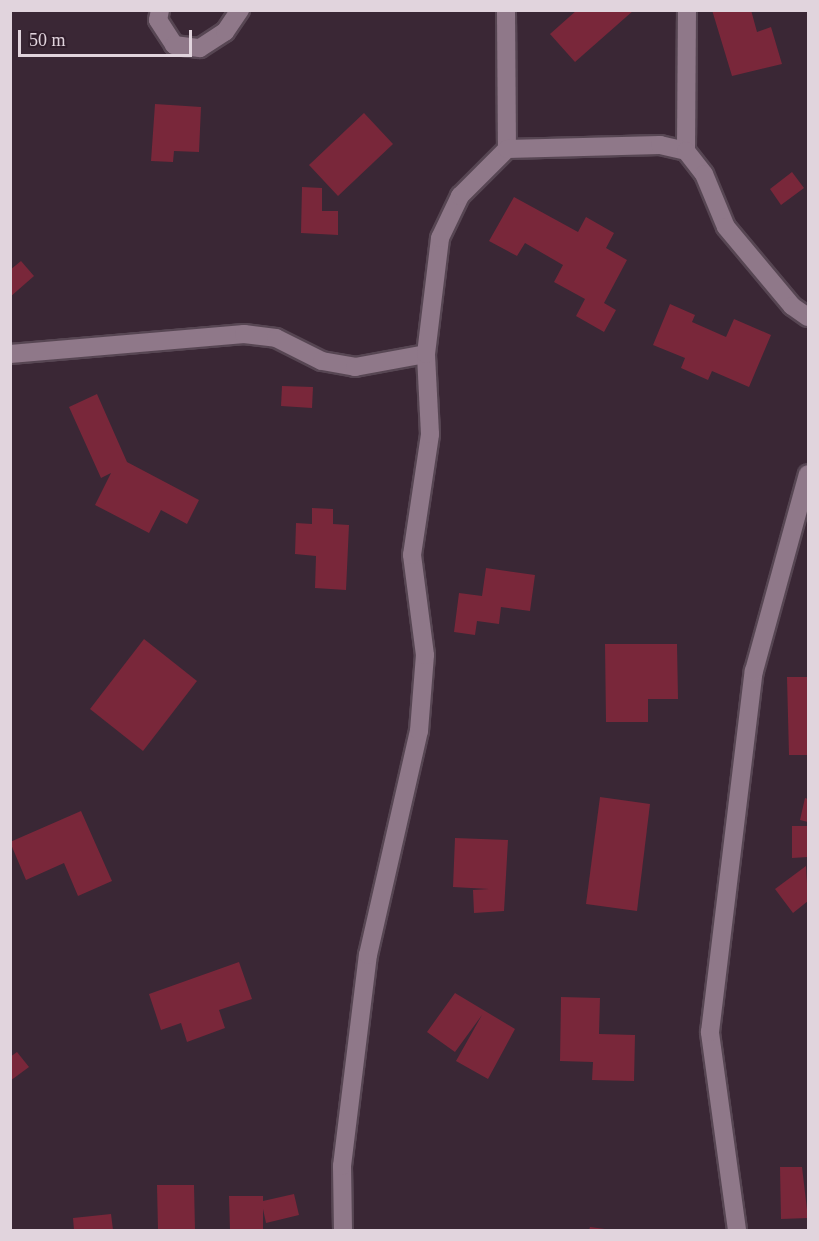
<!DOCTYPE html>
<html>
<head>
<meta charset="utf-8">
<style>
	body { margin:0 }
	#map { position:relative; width:819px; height:1241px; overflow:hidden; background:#3a2735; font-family:Georgia,serif }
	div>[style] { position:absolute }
	.building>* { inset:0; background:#79273a }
	.roads { filter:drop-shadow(2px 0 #574653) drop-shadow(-2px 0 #574653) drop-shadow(0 2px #574653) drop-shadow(0 -2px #574653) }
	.street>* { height:18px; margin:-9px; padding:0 9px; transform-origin:9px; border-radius:9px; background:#8f7889 }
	span { translate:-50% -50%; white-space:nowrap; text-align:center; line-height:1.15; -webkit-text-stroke:4.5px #301d2b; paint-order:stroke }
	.frame { position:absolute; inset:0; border:12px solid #e1d4dd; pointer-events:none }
	.scale { position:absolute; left:18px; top:30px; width:174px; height:27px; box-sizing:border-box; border:3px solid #e1d4dd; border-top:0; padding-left:8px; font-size:18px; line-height:21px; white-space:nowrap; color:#e1d4dd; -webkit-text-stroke:4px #301d2b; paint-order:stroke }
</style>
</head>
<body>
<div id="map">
	<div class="building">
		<div style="clip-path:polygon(577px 10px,634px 10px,575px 62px,550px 34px)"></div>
		<div style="clip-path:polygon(712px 10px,751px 10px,757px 32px,771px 27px,782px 64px,732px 76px)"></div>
		<div style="clip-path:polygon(155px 104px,201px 107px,199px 152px,174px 151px,173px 162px,151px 161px)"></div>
		<div style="clip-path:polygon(364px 113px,393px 144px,338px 196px,309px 165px)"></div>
		<div style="clip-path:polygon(792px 172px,804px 188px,781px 205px,770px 189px)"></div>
		<div style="clip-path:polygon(302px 187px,322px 188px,322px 211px,338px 211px,338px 235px,301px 233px)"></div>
		<div style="clip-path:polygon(514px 197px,578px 232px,586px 217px,614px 233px,606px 248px,627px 260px,604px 303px,616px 310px,604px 332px,576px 316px,585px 299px,554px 282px,563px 265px,525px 243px,517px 256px,489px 241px)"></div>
		<div style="clip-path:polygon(21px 261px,34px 276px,10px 297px,10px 270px)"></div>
		<div style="clip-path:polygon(670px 304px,695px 315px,692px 322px,726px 337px,734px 319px,771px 335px,749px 387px,712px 371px,708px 380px,681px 368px,685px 358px,653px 345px)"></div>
		<div style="clip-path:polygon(282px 386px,313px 387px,312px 408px,281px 406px)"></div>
		<div style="clip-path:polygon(97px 394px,127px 462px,199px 500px,187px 524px,161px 510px,149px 533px,95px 505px,111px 473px,101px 478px,69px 407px)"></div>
		<div style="clip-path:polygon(312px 508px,333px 509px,333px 524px,349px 525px,346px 590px,315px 588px,316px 556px,295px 554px,296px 523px,312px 524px)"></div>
		<div style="clip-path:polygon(486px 568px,535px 575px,530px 611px,501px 607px,499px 624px,477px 621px,475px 635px,454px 632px,459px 593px,482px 596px)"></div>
		<div style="clip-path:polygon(144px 639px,197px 681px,143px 751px,90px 709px)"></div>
		<div style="clip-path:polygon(605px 644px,677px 644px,678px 699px,648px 699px,648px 722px,606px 722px)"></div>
		<div style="clip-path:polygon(787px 677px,808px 677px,808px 755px,789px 755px)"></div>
		<div style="clip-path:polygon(600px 797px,650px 804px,637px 911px,586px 904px)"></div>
		<div style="clip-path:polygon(805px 798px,808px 799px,808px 822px,800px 820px)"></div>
		<div style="clip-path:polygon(81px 811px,112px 881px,78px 896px,64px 863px,26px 880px,10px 842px)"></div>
		<div style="clip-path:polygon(792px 826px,808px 826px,808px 857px,792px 858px)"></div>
		<div style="clip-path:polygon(455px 838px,508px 840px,504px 911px,474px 913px,473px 890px,489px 889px,453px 887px)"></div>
		<div style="clip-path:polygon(806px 866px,808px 901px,793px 913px,775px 889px)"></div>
		<div style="clip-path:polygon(239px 962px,252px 999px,219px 1010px,225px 1028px,187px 1042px,181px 1023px,161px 1030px,149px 994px)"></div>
		<div style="clip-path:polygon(455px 993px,515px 1029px,488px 1079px,456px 1061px,482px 1015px,455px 1052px,427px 1032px)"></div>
		<div style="clip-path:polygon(561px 997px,600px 998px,599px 1034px,635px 1035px,634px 1081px,592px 1080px,593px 1062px,560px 1061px)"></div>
		<div style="clip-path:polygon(17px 1052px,29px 1067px,10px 1081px,10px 1057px)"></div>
		<div style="clip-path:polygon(780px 1167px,802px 1167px,808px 1218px,781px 1219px)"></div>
		<div style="clip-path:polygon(157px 1185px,194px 1185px,195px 1230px,158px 1230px)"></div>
		<div style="clip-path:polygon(294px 1194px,299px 1215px,266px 1223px,263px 1209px,263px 1230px,230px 1230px,229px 1196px,263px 1196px,263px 1201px)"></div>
		<div style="clip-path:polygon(111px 1214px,113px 1230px,74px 1230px,73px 1218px)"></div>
		<div style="clip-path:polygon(590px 1227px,605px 1229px,604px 1230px,589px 1230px)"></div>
	</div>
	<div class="roads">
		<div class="street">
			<div style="left:160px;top:10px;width:10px;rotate:101deg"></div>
			<div style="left:158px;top:20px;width:30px;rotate:57deg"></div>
			<div style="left:174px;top:45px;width:26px;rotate:7deg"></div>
			<div style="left:200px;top:48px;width:30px;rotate:-33deg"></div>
			<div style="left:225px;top:32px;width:27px;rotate:-56deg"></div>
			<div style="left:506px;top:10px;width:139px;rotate:89.6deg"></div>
			<div style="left:686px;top:151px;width:141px;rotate:-89.6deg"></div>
			<div style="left:10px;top:354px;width:235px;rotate:-4.9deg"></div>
			<div style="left:244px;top:334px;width:32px;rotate:7deg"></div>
			<div style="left:276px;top:338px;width:51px;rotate:26.6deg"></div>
			<div style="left:322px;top:361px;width:34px;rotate:10deg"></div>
			<div style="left:355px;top:367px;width:72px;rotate:-10.4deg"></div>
			<div style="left:343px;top:1230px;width:64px;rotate:-90.9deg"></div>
			<div style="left:342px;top:1166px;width:213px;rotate:-83deg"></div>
			<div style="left:368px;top:955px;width:230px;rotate:-77.2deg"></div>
			<div style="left:419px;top:731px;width:76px;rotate:-85.5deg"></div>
			<div style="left:425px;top:655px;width:101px;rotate:-97.4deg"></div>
			<div style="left:412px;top:555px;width:122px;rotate:-81.5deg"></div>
			<div style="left:430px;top:434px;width:80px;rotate:-92.9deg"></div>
			<div style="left:426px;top:354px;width:117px;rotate:-83.1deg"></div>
			<div style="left:440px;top:238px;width:47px;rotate:-64.5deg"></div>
			<div style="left:460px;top:196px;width:66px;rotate:-45deg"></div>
			<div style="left:507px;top:149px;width:153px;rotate:-1.5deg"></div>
			<div style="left:660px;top:145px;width:27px;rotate:13deg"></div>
			<div style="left:686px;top:151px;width:29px;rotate:52deg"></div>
			<div style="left:704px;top:174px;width:57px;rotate:67.5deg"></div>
			<div style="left:726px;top:227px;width:103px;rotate:50.1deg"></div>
			<div style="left:792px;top:306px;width:19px;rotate:35deg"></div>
			<div style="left:737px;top:1230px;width:200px;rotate:-97.8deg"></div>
			<div style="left:710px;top:1032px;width:364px;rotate:-83.1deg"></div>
			<div style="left:754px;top:671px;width:204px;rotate:-74.7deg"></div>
		</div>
	</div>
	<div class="frame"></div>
	<div class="scale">50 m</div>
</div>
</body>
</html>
